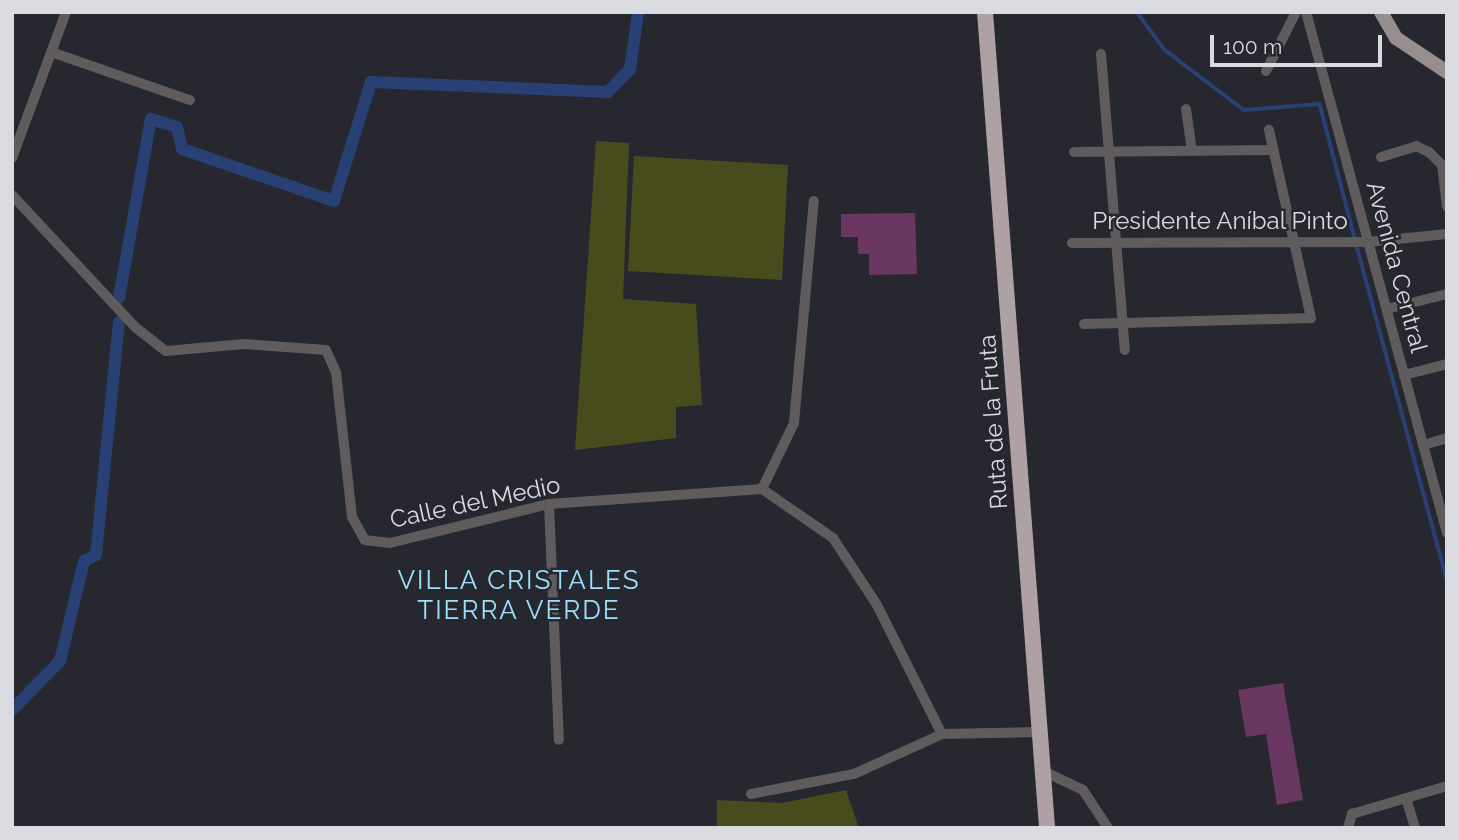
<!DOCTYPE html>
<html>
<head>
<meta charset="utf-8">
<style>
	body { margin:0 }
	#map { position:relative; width:1459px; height:840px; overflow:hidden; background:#272730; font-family:Raleway,sans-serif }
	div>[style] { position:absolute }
	.green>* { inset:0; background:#484c1d }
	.stream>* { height:3.5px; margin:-1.75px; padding:0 1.75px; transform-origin:1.75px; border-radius:1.75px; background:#284073 }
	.canal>* { height:12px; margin:-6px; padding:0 6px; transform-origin:6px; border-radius:6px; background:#284073 }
	.building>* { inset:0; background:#693761 }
	.minor>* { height:10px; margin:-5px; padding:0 5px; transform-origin:5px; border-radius:5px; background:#605b5c }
	.major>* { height:14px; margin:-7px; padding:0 7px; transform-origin:7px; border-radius:7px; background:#988d8f }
	.highway>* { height:16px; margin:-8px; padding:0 8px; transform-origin:8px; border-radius:8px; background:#aea0a4 }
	span { translate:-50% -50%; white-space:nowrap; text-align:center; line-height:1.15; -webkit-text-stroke:5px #272730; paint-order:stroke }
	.street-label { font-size:24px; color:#dadbe1 }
	.neighbourhood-label { font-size:26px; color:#9ae1fd; letter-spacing:2px }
	.frame { position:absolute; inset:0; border:14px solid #dadbe1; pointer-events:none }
	.scale { position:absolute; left:1210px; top:35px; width:172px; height:32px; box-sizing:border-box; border:4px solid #dadbe1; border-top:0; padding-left:9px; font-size:21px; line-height:24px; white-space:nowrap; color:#dadbe1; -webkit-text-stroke:5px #272730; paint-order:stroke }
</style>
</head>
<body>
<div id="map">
	<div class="green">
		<div style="clip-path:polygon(596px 141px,629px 143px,623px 299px,696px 304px,702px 405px,676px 407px,676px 438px,575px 450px)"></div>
		<div style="clip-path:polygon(634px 156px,788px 165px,782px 280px,628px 271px)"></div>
		<div style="clip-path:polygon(846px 790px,859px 828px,717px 828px,717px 800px,782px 803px)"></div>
	</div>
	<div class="stream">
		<div style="left:1137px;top:12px;width:47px;rotate:53.6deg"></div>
		<div style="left:1165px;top:50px;width:99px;rotate:37.2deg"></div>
		<div style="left:1244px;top:110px;width:76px;rotate:-4.5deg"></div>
		<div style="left:1320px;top:104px;width:138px;rotate:75.4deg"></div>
		<div style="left:1357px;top:246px;width:346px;rotate:74.9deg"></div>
	</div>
	<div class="canal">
		<div style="left:119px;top:298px;width:182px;rotate:-79.9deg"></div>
		<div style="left:151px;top:119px;width:27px;rotate:17deg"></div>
		<div style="left:177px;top:127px;width:23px;rotate:77deg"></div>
		<div style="left:182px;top:149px;width:161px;rotate:18.9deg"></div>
		<div style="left:334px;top:201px;width:125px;rotate:-72.7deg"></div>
		<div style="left:371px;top:82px;width:237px;rotate:2.4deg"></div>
		<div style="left:608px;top:92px;width:32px;rotate:-46deg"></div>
		<div style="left:630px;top:69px;width:58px;rotate:-82deg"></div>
		<div style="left:12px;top:710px;width:69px;rotate:-45.6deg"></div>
		<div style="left:60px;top:661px;width:103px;rotate:-76.5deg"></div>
		<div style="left:84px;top:561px;width:13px;rotate:-27deg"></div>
		<div style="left:96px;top:555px;width:234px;rotate:-84.4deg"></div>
	</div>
	<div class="building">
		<div style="clip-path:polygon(915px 213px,917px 274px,869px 275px,869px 254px,858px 254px,858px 237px,841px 237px,841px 214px)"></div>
		<div style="clip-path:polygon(1283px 683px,1303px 800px,1277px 805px,1266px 734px,1246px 737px,1238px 690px)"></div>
	</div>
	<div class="minor">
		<div style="left:1306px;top:12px;width:540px;rotate:74.86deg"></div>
		<div style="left:51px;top:52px;width:147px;rotate:19.1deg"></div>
		<div style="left:1101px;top:54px;width:297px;rotate:85.4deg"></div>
		<div style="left:1266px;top:71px;width:66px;rotate:-63deg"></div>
		<div style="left:1186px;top:109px;width:42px;rotate:81.9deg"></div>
		<div style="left:1074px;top:152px;width:198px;rotate:-0.6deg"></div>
		<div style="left:1381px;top:157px;width:37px;rotate:-17deg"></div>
		<div style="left:1416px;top:146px;width:14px;rotate:25deg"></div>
		<div style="left:1429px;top:152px;width:18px;rotate:45deg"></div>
		<div style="left:1442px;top:165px;width:42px;rotate:83.2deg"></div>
		<div style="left:12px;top:158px;width:156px;rotate:-69.7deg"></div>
		<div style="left:12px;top:195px;width:180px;rotate:47deg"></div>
		<div style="left:135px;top:327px;width:39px;rotate:38deg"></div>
		<div style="left:166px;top:351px;width:78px;rotate:-5.1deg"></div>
		<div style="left:244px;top:344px;width:82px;rotate:4.2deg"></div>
		<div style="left:326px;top:350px;width:24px;rotate:66deg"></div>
		<div style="left:336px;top:372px;width:146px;rotate:83.7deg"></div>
		<div style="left:352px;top:517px;width:26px;rotate:61deg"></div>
		<div style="left:365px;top:540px;width:25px;rotate:7deg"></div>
		<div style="left:390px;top:543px;width:164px;rotate:-13.8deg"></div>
		<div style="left:549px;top:504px;width:214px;rotate:-4deg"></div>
		<div style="left:762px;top:489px;width:86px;rotate:34.6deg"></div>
		<div style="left:833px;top:538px;width:80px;rotate:56.7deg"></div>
		<div style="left:877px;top:605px;width:144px;rotate:63.3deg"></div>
		<div style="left:942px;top:734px;width:97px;rotate:-1.2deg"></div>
		<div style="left:1072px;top:243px;width:296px;rotate:-0.2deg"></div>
		<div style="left:1368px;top:242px;width:79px;rotate:-5.8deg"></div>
		<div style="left:1387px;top:309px;width:62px;rotate:-14deg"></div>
		<div style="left:1084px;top:324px;width:227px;rotate:-1.5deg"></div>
		<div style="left:1311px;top:318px;width:193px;rotate:-102.6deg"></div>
		<div style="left:1404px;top:375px;width:44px;rotate:-14.3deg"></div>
		<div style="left:1423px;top:445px;width:25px;rotate:-16deg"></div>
		<div style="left:762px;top:489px;width:73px;rotate:-64.1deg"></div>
		<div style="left:794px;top:423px;width:223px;rotate:-84.9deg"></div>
		<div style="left:549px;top:504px;width:236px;rotate:87.6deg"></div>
		<div style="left:1043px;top:771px;width:44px;rotate:25.4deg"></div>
		<div style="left:1083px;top:790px;width:45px;rotate:56.7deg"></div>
		<div style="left:751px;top:794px;width:105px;rotate:-11deg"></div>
		<div style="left:854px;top:774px;width:97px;rotate:-24.4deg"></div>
		<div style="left:1406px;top:798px;width:31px;rotate:73deg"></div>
		<div style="left:1348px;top:828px;width:15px;rotate:-74deg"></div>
		<div style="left:1352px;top:814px;width:99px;rotate:-16.4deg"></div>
	</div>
	<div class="major">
		<div style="left:1381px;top:12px;width:30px;rotate:60deg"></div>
		<div style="left:1396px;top:38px;width:61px;rotate:33.7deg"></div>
	</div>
	<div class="highway">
		<div style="left:985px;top:12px;width:818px;rotate:85.65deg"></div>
	</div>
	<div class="street-label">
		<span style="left:1220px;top:221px">Presidente Aníbal Pinto</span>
		<span style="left:1397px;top:267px;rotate:75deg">Avenida Central</span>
		<span style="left:993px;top:422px;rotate:-94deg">Ruta de la Fruta</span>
		<span style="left:475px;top:502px;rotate:-12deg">Calle del Medio</span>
	</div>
	<div class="neighbourhood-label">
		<span style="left:519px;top:596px">VILLA CRISTALES<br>TIERRA VERDE</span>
	</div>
	<div class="frame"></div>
	<div class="scale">100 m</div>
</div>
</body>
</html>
